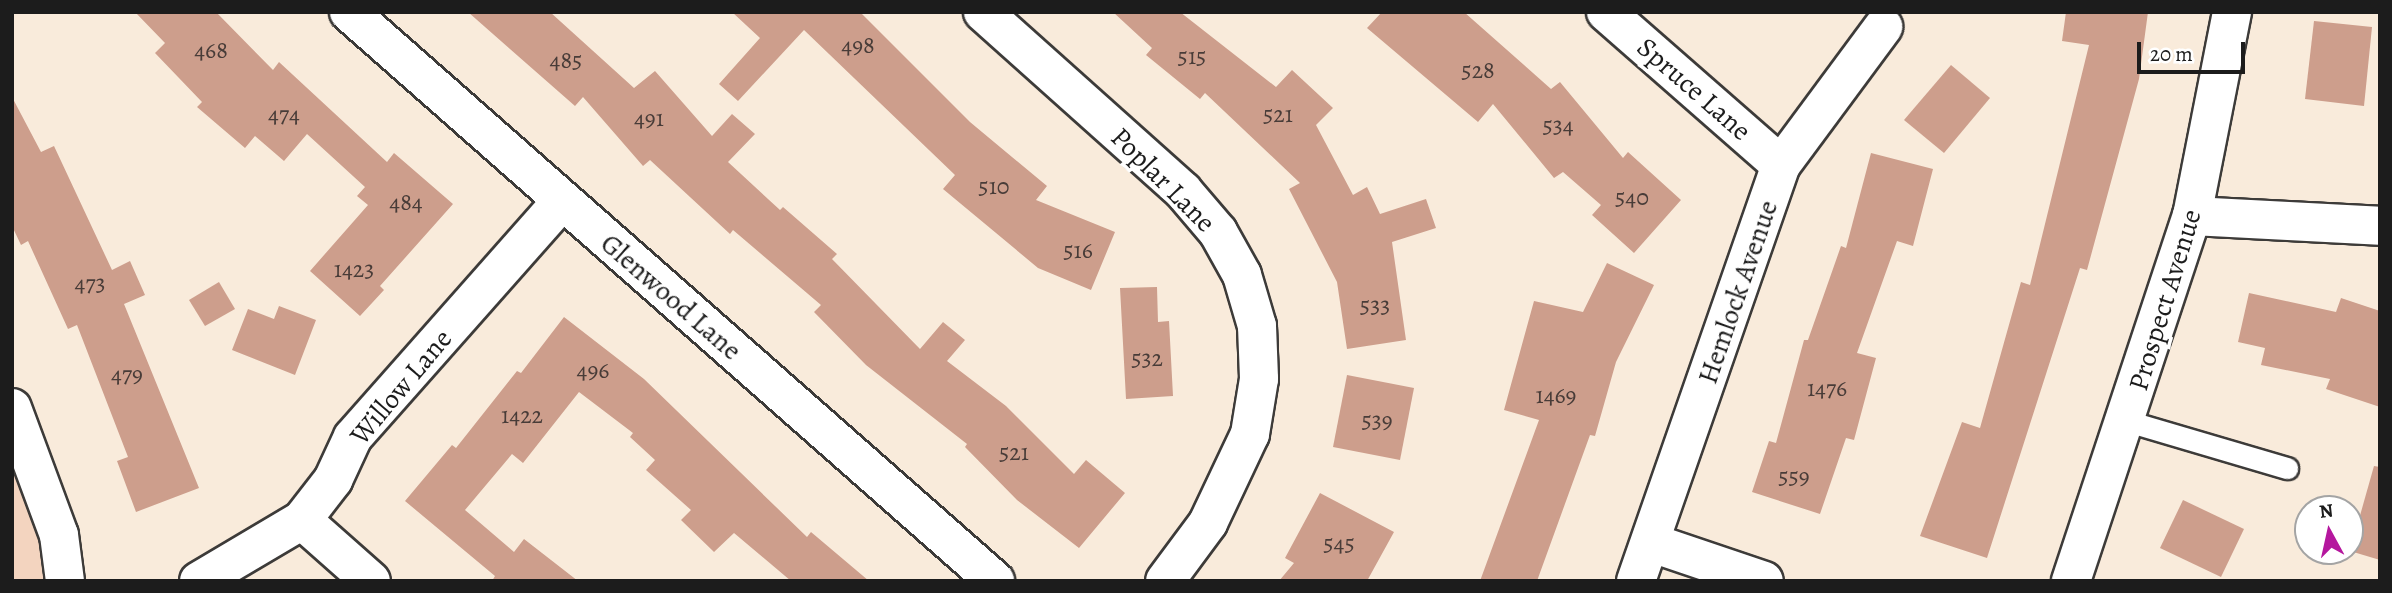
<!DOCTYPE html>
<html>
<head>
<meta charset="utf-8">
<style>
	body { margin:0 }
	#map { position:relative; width:2392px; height:593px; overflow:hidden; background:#f9ebdb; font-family:Alegreya,serif }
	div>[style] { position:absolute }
	.built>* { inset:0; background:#f3d4bf }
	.building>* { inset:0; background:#cd9e8c }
	.roads { filter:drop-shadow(2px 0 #3d3b39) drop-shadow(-2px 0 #3d3b39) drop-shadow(0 2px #3d3b39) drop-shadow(0 -2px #3d3b39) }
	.lane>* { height:21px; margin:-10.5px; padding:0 10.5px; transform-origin:10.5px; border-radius:10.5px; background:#fff }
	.street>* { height:38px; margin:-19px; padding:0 19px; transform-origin:19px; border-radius:19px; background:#fff }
	.secondary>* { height:38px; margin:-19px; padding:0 19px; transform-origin:19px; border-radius:19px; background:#fff }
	span { translate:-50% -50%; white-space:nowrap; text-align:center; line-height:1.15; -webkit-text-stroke:7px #fff; paint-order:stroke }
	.number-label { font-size:24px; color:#483c38 }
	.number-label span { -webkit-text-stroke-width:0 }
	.street-label { font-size:28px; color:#1c1c1c }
	.frame { position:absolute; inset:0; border:14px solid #1c1c1c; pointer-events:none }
	.north { position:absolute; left:2294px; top:495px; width:70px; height:70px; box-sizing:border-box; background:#fff; border:2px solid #a4a4a4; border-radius:50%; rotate:352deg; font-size:19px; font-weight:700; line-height:28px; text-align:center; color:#1c1c1c }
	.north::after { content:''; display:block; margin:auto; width:24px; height:32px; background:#b5179e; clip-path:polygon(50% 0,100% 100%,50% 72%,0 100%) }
	.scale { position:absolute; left:2137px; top:42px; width:108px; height:32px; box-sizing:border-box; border:4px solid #1c1c1c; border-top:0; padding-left:9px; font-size:21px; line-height:24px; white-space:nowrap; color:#1c1c1c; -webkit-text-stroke:5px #fff; paint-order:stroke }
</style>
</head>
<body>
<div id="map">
	<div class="built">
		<div style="clip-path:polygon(12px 408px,65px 581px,12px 581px)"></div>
	</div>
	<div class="building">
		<div style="clip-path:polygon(135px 12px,216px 12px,273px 70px,279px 62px,387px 162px,394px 153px,453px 204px,380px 286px,384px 290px,360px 316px,310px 271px,368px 205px,357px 196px,365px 187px,307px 134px,284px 161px,255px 136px,245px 148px,197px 107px,202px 102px,155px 53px,165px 43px)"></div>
		<div style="clip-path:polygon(468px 12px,550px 12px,634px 88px,655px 71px,712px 136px,732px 114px,755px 134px,728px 162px,780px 210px,783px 207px,837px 254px,832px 259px,920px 349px,943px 322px,965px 340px,947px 361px,1006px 406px,1074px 474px,1086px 460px,1125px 493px,1079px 548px,1017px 500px,965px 447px,967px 444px,866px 365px,814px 312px,821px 305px,733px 230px,730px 234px,650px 160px,643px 166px,583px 97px,575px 106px)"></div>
		<div style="clip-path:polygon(732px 12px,860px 12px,970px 122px,1047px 186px,1036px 200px,1115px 232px,1091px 290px,1038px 268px,943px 189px,955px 175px,804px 30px,738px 101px,719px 84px,760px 38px)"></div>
		<div style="clip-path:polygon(1113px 12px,1180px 12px,1276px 87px,1292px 70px,1333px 108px,1316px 125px,1353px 195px,1367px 187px,1380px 214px,1426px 199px,1436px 228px,1392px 242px,1406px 340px,1347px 349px,1337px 282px,1289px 189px,1300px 183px,1205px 93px,1200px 99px,1146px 55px,1152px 48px)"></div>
		<div style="clip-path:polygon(1382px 12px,1464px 12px,1551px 89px,1560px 82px,1623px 158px,1628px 152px,1681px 200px,1634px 253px,1592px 215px,1601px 205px,1563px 172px,1554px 178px,1493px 104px,1478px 122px,1367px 28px)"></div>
		<div style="clip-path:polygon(2066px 12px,2148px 12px,2139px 79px,2087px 270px,2080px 268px,1987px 558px,1920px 536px,1962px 422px,1980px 428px,2021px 282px,2030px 285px,2089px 45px,2062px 41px)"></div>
		<div style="clip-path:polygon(2314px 21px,2372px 27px,2364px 106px,2305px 99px)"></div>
		<div style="clip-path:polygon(1951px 65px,1990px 98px,1944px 153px,1904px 120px)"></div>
		<div style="clip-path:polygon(12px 97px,41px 152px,54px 146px,112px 270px,130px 261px,145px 295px,124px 304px,199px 488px,136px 512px,117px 461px,128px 457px,77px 325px,68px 329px,28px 241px,21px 245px,12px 226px)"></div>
		<div style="clip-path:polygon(1871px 153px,1933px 169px,1913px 246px,1897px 241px,1857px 353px,1876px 358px,1854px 440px,1846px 438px,1820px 514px,1752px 492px,1769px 441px,1776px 443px,1804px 340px,1808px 340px,1841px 246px,1846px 248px)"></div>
		<div style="clip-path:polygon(1607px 263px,1654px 285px,1616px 362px,1595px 436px,1590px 435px,1537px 581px,1480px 581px,1539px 420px,1504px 410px,1534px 301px,1583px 312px)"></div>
		<div style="clip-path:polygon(219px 282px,235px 309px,205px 326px,189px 300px)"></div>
		<div style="clip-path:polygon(1157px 287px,1158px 322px,1169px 321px,1173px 396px,1126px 399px,1120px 288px)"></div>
		<div style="clip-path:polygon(2249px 293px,2336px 312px,2341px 298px,2380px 311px,2380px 407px,2326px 389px,2330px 379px,2261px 365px,2265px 348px,2238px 342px)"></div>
		<div style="clip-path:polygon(279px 306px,316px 320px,295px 375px,232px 350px,248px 309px,274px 319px)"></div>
		<div style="clip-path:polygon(564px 317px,644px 379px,807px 537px,811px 532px,869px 581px,791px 581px,734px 533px,714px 552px,681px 520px,691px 510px,646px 470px,655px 460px,630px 437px,633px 433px,579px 392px,523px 463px,512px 454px,465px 510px,514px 552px,524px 539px,578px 581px,492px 581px,495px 576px,405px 501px,452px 445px,456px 448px,517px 371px,521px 373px)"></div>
		<div style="clip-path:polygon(1347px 375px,1414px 388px,1400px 460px,1333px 447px)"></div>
		<div style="clip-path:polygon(2374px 466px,2380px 467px,2380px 560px,2350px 551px)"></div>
		<div style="clip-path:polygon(1320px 493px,1394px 532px,1367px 581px,1279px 581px,1294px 563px,1285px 558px)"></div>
		<div style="clip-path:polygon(2183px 500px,2244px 529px,2221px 577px,2160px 548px)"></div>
	</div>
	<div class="roads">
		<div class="lane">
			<div style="left:2127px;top:421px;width:167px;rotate:16.4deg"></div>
		</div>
		<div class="street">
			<div style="left:349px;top:12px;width:861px;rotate:41.37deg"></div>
			<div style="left:983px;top:12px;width:268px;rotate:41.8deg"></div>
			<div style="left:1183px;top:191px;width:54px;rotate:49.5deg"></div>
			<div style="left:1218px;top:232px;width:49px;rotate:60.8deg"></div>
			<div style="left:1242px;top:275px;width:53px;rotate:73.6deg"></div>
			<div style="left:1257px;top:326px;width:53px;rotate:87.8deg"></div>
			<div style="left:1259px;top:379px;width:56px;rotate:99.3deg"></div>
			<div style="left:1250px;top:434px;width:98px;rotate:115.3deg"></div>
			<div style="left:1208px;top:523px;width:72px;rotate:126.6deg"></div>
			<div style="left:1606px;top:12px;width:232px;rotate:41.2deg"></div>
			<div style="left:2192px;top:216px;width:188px;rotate:3deg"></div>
			<div style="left:12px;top:408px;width:135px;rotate:69.7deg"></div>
			<div style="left:59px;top:535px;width:46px;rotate:82.6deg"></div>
			<div style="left:302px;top:520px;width:92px;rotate:41.5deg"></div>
			<div style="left:1652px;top:543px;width:118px;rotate:18.7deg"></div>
			<div style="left:199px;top:581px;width:120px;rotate:-30.6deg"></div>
			<div style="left:302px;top:520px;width:51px;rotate:-52.2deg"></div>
			<div style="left:333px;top:480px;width:47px;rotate:-65.1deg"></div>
			<div style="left:353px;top:437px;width:314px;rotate:-48.5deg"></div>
			<div style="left:1636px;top:581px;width:441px;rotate:-70.8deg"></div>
			<div style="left:1781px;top:165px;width:172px;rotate:-53.5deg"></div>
		</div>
		<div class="secondary">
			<div style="left:2071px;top:581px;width:385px;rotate:-71.7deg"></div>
			<div style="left:2192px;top:216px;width:208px;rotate:-78.9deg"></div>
		</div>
	</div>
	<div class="number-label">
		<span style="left:858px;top:46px">498</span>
		<span style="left:211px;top:51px">468</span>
		<span style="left:1192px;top:57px">515</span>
		<span style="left:566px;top:61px">485</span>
		<span style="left:1478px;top:71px">528</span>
		<span style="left:284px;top:115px">474</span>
		<span style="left:1278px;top:115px">521</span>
		<span style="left:649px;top:119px">491</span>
		<span style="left:1558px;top:126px">534</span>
		<span style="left:994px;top:187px">510</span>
		<span style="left:1632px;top:198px">540</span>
		<span style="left:406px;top:203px">484</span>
		<span style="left:1078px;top:251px">516</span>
		<span style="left:354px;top:270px">1423</span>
		<span style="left:90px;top:284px">473</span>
		<span style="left:1375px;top:306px">533</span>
		<span style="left:1147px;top:359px">532</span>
		<span style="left:593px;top:371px">496</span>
		<span style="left:127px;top:375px">479</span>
		<span style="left:1827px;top:389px">1476</span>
		<span style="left:1556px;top:396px">1469</span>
		<span style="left:522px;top:416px">1422</span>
		<span style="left:1377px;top:421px">539</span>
		<span style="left:1014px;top:453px">521</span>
		<span style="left:1794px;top:477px">559</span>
		<span style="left:1339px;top:544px">545</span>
	</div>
	<div class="street-label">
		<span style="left:1694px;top:89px;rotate:41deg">Spruce Lane</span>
		<span style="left:1163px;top:180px;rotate:45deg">Poplar Lane</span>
		<span style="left:1738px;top:292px;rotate:-71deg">Hemlock Avenue</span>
		<span style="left:671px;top:297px;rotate:41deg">Glenwood Lane</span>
		<span style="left:2165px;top:300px;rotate:-73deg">Prospect Avenue</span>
		<span style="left:401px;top:387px;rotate:-50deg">Willow Lane</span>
	</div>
	<div class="frame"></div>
	<div class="north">N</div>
	<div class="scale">20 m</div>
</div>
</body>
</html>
